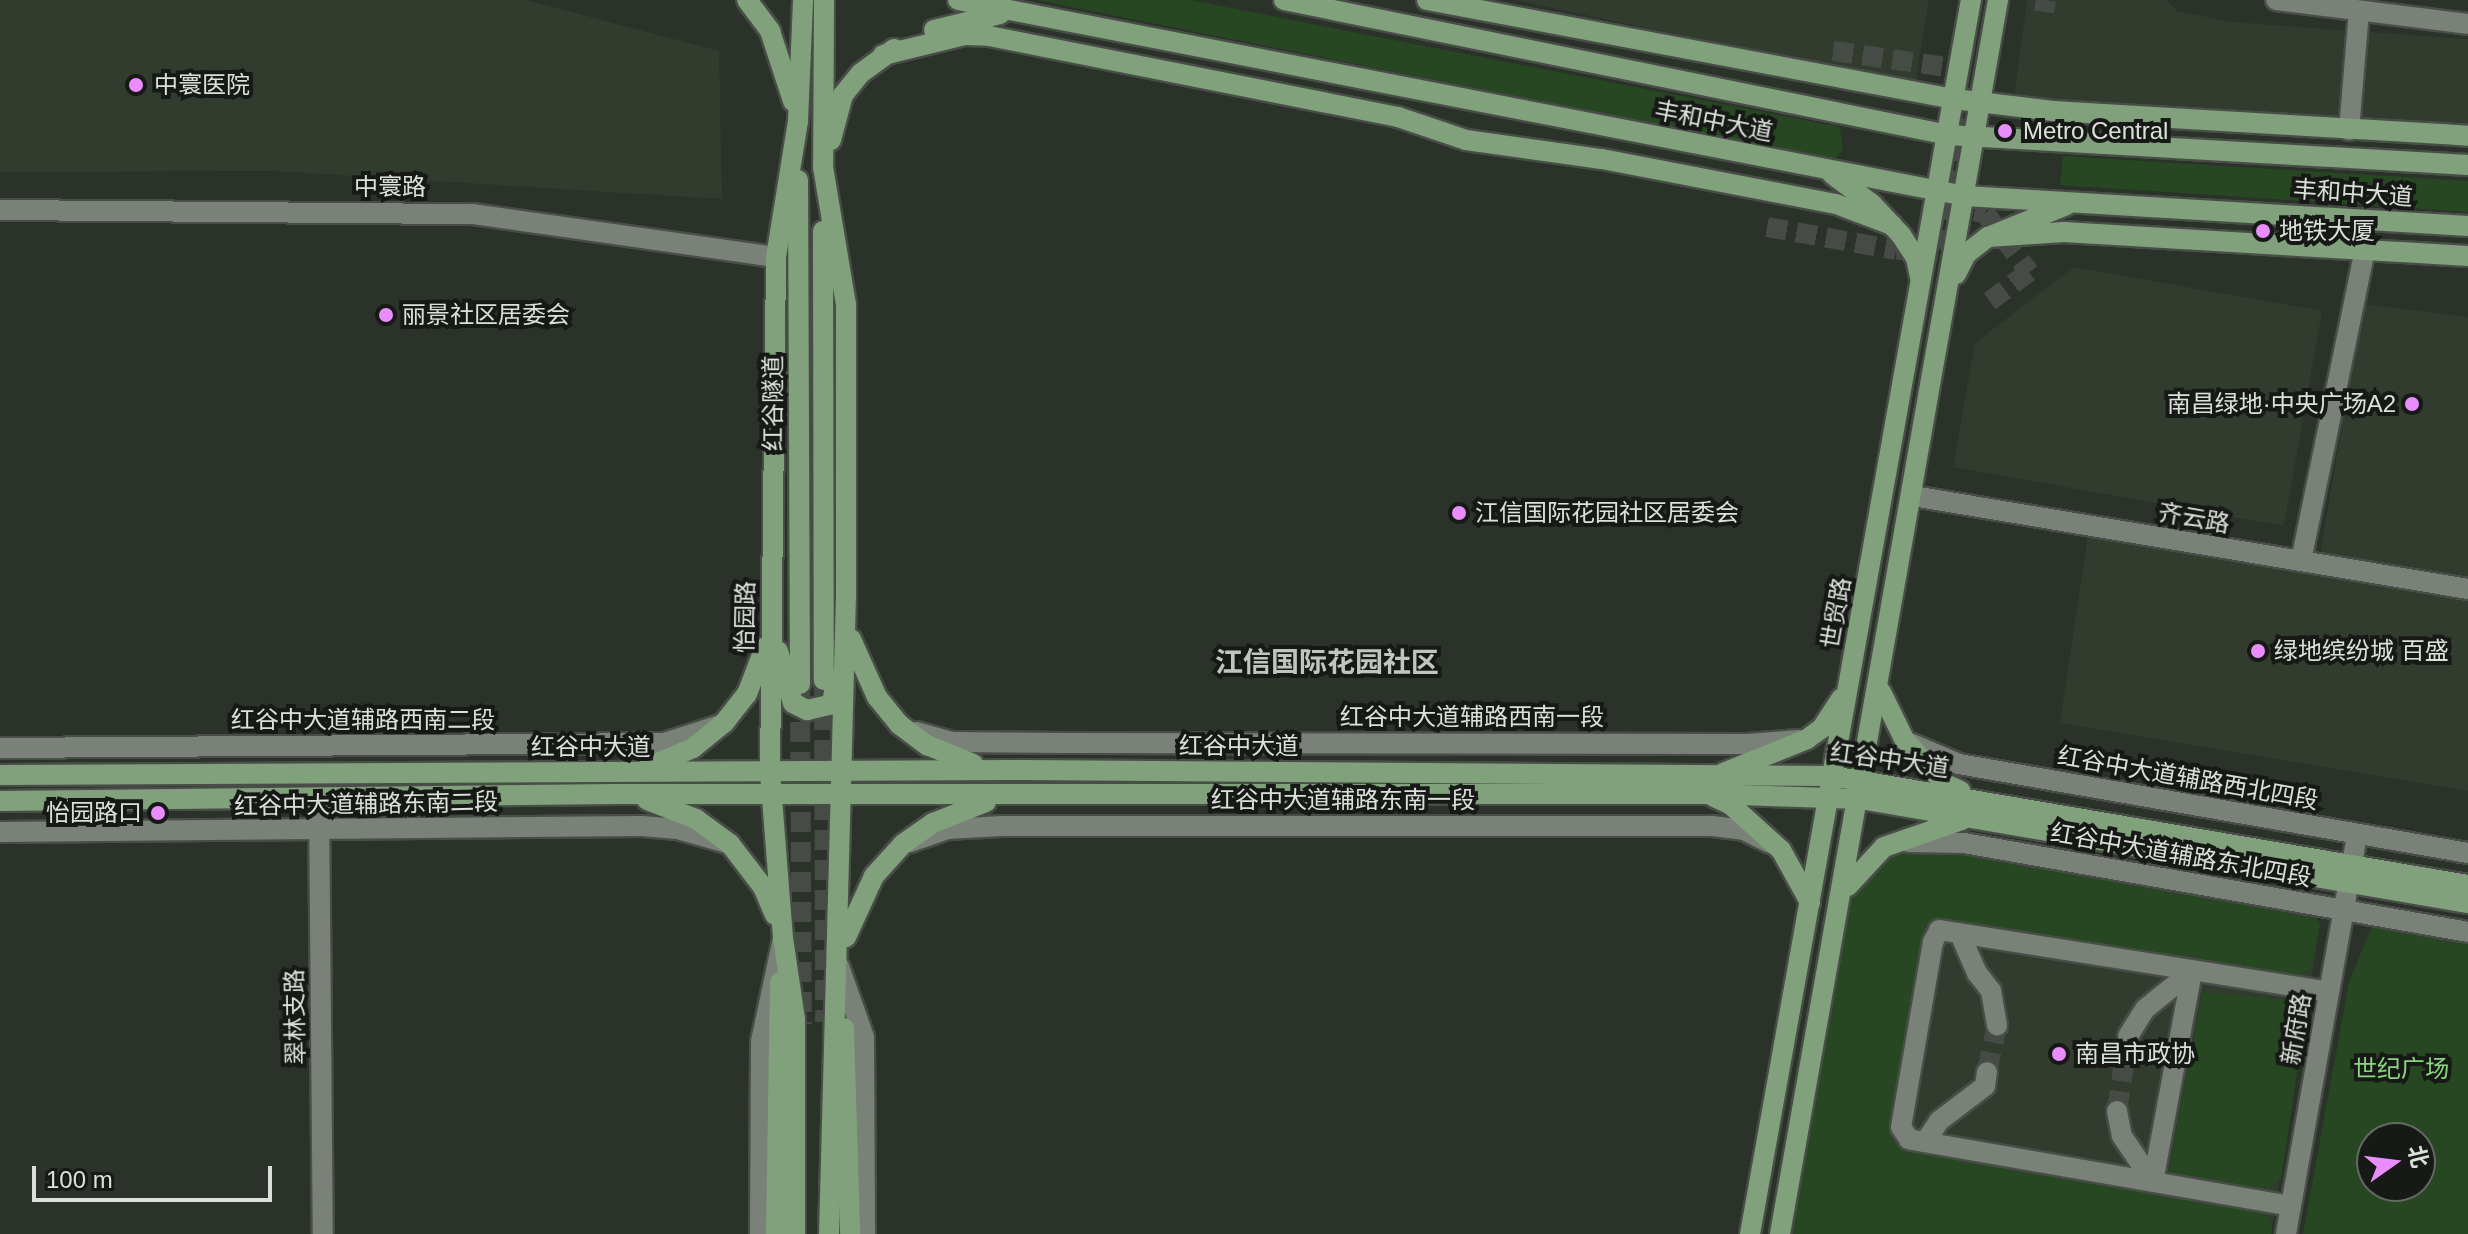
<!DOCTYPE html>
<html>
<head>
<meta charset="utf-8">
<style>
	body { margin:0 }
	#map { position:relative; width:2468px; height:1234px; overflow:hidden; background:#2b322a; font-family:Arial,"Noto Sans SC",sans-serif }
	div>[style] { position:absolute }
	.built>* { inset:0; background:#313c2f }
	.green>* { inset:0; background:#274722 }
	.minor-tunnel>* { height:20px; margin-top:-10px; transform-origin:0; background:repeating-linear-gradient(90deg,#464c45 0 20px,transparent 0 30px) }
	.major-tunnel>* { height:20px; margin-top:-10px; transform-origin:0; background:repeating-linear-gradient(90deg,#464c45 0 20px,transparent 0 30px) }
	.roads { filter:drop-shadow(2px 0 #484d47) drop-shadow(-2px 0 #484d47) drop-shadow(0 2px #484d47) drop-shadow(0 -2px #484d47) }
	.minor>* { height:20px; margin:-10px; padding:0 10px; transform-origin:10px; border-radius:10px; background:#798178 }
	.major>* { height:20px; margin:-10px; padding:0 10px; transform-origin:10px; border-radius:10px; background:#81a17c }
	.dots>* { width:22px; height:22px; translate:-50% -50%; box-sizing:border-box; border:4px solid #161915; border-radius:50% }
	span { translate:-50% -50%; white-space:nowrap; text-align:center; line-height:1.15; -webkit-text-stroke:8px #161915; paint-order:stroke }
	.poi-label { font-size:24px; color:#dce0db }
	.left { translate:0 -50%; text-align:left }
	.right { translate:-100% -50%; text-align:right }
	.street-label { font-size:24px; color:#dce0db }
	.park-label { font-size:24px; color:#8cd580 }
	.quarter-label { font-size:28px; color:#bec6bd; font-weight:700 }
	.north { position:absolute; left:2356px; top:1122px; width:80px; height:80px; box-sizing:border-box; background:#161915; border:2px solid #656964; border-radius:50%; rotate:76deg; font-size:22px; font-weight:700; line-height:32px; text-align:center; color:#dce0db }
	.north::after { content:''; display:block; margin:auto; width:28px; height:36px; background:#ea8dfc; clip-path:polygon(50% 0,100% 100%,50% 72%,0 100%) }
	.scale { position:absolute; left:32px; top:1166px; width:240px; height:36px; box-sizing:border-box; border:4px solid #dce0db; border-top:0; padding-left:10px; font-size:24px; line-height:28px; white-space:nowrap; color:#dce0db; -webkit-text-stroke:6px #161915; paint-order:stroke }
</style>
</head>
<body>
<div id="map">
	<div class="built">
		<div style="clip-path:polygon(0 0,526px 0,719px 51px,722px 199px,274px 171px,0 172px)"></div>
		<div style="clip-path:polygon(1515px 0,1929px 0,1915px 85px)"></div>
		<div style="clip-path:polygon(2027px 0,2166px 0,2177px 11px,2232px 22px,2468px 39px,2468px 131px,2014px 99px)"></div>
		<div style="clip-path:polygon(2074px 267px,2322px 311px,2284px 526px,1953px 467px,1975px 343px)"></div>
		<div style="clip-path:polygon(2362px 304px,2468px 317px,2468px 591px,2318px 568px)"></div>
		<div style="clip-path:polygon(2088px 535px,2468px 600px,2468px 791px,2060px 723px)"></div>
		<div style="clip-path:polygon(1851px 894px,2320px 924px,2271px 1234px,1787px 1234px)"></div>
	</div>
	<div class="green">
		<div style="clip-path:polygon(1037px 0,1190px 0,1840px 127px,1843px 151px,1833px 160px)"></div>
		<div style="clip-path:polygon(2063px 156px,2468px 181px,2468px 212px,2060px 185px)"></div>
		<div style="clip-path:polygon(1916px 845px,2313px 913px,2320px 924px,2310px 970px,2292px 974px,1937px 918px,1926px 926px,1891px 1139px,1906px 1151px,2263px 1211px,2272px 1226px,2271px 1234px,1787px 1234px,1842px 918px,1851px 894px,1887px 855px)"></div>
		<div style="clip-path:polygon(evenodd,2372px 926px,2468px 941px,2468px 1234px,2303px 1234px,2349px 982px,2372px 926px,2372px 1138px,2420px 1138px,2420px 1186px,2372px 1186px,2372px 1138px)"></div>
		<div style="clip-path:polygon(2202px 992px,2293px 1000px,2306px 1013px,2281px 1180px,2262px 1194px,2168px 1174px)"></div>
	</div>
	<div class="minor-tunnel">
		<div style="left:2044px;top:12px;width:12px;rotate:-81deg"></div>
		<div style="left:1833px;top:51px;width:136px;rotate:8deg"></div>
		<div style="left:1945px;top:206px;width:41px;rotate:9.9deg"></div>
		<div style="left:1985px;top:213px;width:74px;rotate:53.3deg"></div>
		<div style="left:2029px;top:272px;width:49px;rotate:143.4deg"></div>
		<div style="left:1767px;top:227px;width:131px;rotate:10.1deg"></div>
		<div style="left:1896px;top:250px;width:41px;rotate:-1.4deg"></div>
		<div style="left:1937px;top:249px;width:133px;rotate:-80deg"></div>
		<div style="left:1987px;top:1072px;width:48px;rotate:-78deg"></div>
		<div style="left:2117px;top:1111px;width:76px;rotate:-81.7deg"></div>
	</div>
	<div class="major-tunnel">
		<div style="left:824px;top:680px;width:342px;rotate:89.8deg"></div>
		<div style="left:800px;top:692px;width:332px;rotate:89.7deg"></div>
	</div>
	<div class="roads">
		<div class="minor">
			<div style="left:2276px;top:0;width:193px;rotate:7.1deg"></div>
			<div style="left:2349px;top:130px;width:119px;rotate:-85.2deg"></div>
			<div style="left:0;top:210px;width:473px;rotate:0.5deg"></div>
			<div style="left:473px;top:214px;width:306px;rotate:8.1deg"></div>
			<div style="left:1913px;top:496px;width:563px;rotate:9.51deg"></div>
			<div style="left:2301px;top:561px;width:318px;rotate:-78.4deg"></div>
			<div style="left:917px;top:732px;width:35px;rotate:16deg"></div>
			<div style="left:951px;top:742px;width:111px;rotate:0.5deg"></div>
			<div style="left:1062px;top:743px;width:686px;rotate:0.08deg"></div>
			<div style="left:1748px;top:744px;width:51px;rotate:-4.5deg"></div>
			<div style="left:1912px;top:744px;width:51px;rotate:23.1deg"></div>
			<div style="left:1959px;top:764px;width:517px;rotate:9.92deg"></div>
			<div style="left:0;top:748px;width:664px;rotate:-0.43deg"></div>
			<div style="left:664px;top:743px;width:59px;rotate:-17.8deg"></div>
			<div style="left:319px;top:800px;width:434px;rotate:89.5deg"></div>
			<div style="left:0;top:832px;width:642px;rotate:-0.54deg"></div>
			<div style="left:642px;top:826px;width:35px;rotate:5deg"></div>
			<div style="left:677px;top:829px;width:55px;rotate:15.8deg"></div>
			<div style="left:910px;top:842px;width:39px;rotate:-19deg"></div>
			<div style="left:947px;top:829px;width:55px;rotate:-3.1deg"></div>
			<div style="left:1002px;top:826px;width:710px"></div>
			<div style="left:1712px;top:826px;width:32px;rotate:7deg"></div>
			<div style="left:1744px;top:830px;width:28px;rotate:27deg"></div>
			<div style="left:1908px;top:842px;width:56px;rotate:1deg"></div>
			<div style="left:1964px;top:843px;width:512px;rotate:10.01deg"></div>
			<div style="left:1960px;top:934px;width:43px;rotate:66.4deg"></div>
			<div style="left:1977px;top:973px;width:23px;rotate:52deg"></div>
			<div style="left:1991px;top:991px;width:35px;rotate:80deg"></div>
			<div style="left:839px;top:966px;width:75px;rotate:70.6deg"></div>
			<div style="left:864px;top:1037px;width:197px;rotate:89.7deg"></div>
			<div style="left:2117px;top:1111px;width:25px;rotate:79deg"></div>
			<div style="left:2122px;top:1136px;width:55px;rotate:56deg"></div>
			<div style="left:2153px;top:1182px;width:215px;rotate:-79.5deg"></div>
			<div style="left:2192px;top:971px;width:60px;rotate:141deg"></div>
			<div style="left:2145px;top:1009px;width:32px;rotate:122deg"></div>
			<div style="left:1925px;top:1142px;width:25px;rotate:-56deg"></div>
			<div style="left:1939px;top:1121px;width:58px;rotate:-37.3deg"></div>
			<div style="left:1985px;top:1086px;width:14px;rotate:-82deg"></div>
			<div style="left:2291px;top:1206px;width:388px;rotate:-170.1deg"></div>
			<div style="left:1909px;top:1139px;width:14px;rotate:-124deg"></div>
			<div style="left:1901px;top:1127px;width:188px;rotate:-80.2deg"></div>
			<div style="left:1933px;top:942px;width:13px;rotate:-63deg"></div>
			<div style="left:1939px;top:930px;width:395px;rotate:9deg"></div>
			<div style="left:760px;top:1234px;width:193px;rotate:-89.7deg"></div>
			<div style="left:761px;top:1041px;width:105px;rotate:-77.9deg"></div>
			<div style="left:2286px;top:1234px;width:406px;rotate:-79.9deg"></div>
		</div>
		<div class="major">
			<div style="left:747px;top:0;width:39px;rotate:53deg"></div>
			<div style="left:770px;top:31px;width:74px;rotate:71.8deg"></div>
			<div style="left:824px;top:0;width:167px;rotate:90.3deg"></div>
			<div style="left:823px;top:167px;width:139px;rotate:80.5deg"></div>
			<div style="left:846px;top:304px;width:291px;rotate:90deg"></div>
			<div style="left:846px;top:595px;width:639px;rotate:91.52deg"></div>
			<div style="left:958px;top:0;width:1026px;rotate:11.01deg"></div>
			<div style="left:1965px;top:196px;width:504px;rotate:3.41deg"></div>
			<div style="left:1284px;top:0;width:678px;rotate:11.49deg"></div>
			<div style="left:1948px;top:135px;width:521px;rotate:3.3deg"></div>
			<div style="left:1427px;top:0;width:536px;rotate:10.64deg"></div>
			<div style="left:1954px;top:99px;width:100px;rotate:6.9deg"></div>
			<div style="left:2053px;top:111px;width:416px;rotate:3.4deg"></div>
			<div style="left:934px;top:30px;width:68px;rotate:-13.6deg"></div>
			<div style="left:883px;top:55px;width:84px;rotate:-13.7deg"></div>
			<div style="left:965px;top:35px;width:24px;rotate:2deg"></div>
			<div style="left:989px;top:36px;width:417px;rotate:11.2deg"></div>
			<div style="left:1398px;top:117px;width:72px;rotate:18.7deg"></div>
			<div style="left:1466px;top:140px;width:137px;rotate:8deg"></div>
			<div style="left:1602px;top:159px;width:238px;rotate:10.9deg"></div>
			<div style="left:1836px;top:204px;width:60px;rotate:20.6deg"></div>
			<div style="left:831px;top:140px;width:47px;rotate:-75.1deg"></div>
			<div style="left:843px;top:95px;width:28px;rotate:-51deg"></div>
			<div style="left:861px;top:73px;width:41px;rotate:-36deg"></div>
			<div style="left:1832px;top:174px;width:50px;rotate:36.9deg"></div>
			<div style="left:1872px;top:204px;width:42px;rotate:46.9deg"></div>
			<div style="left:1901px;top:235px;width:27px;rotate:57deg"></div>
			<div style="left:1916px;top:258px;width:19px;rotate:78deg"></div>
			<div style="left:798px;top:180px;width:504px;rotate:89.77deg"></div>
			<div style="left:823px;top:231px;width:449px;rotate:89.9deg"></div>
			<div style="left:1988px;top:237px;width:76px;rotate:-3.8deg"></div>
			<div style="left:2064px;top:232px;width:405px;rotate:3.4deg"></div>
			<div style="left:1956px;top:274px;width:22px;rotate:-63deg"></div>
			<div style="left:1966px;top:254px;width:28px;rotate:-38deg"></div>
			<div style="left:1988px;top:237px;width:85px;rotate:-22.1deg"></div>
			<div style="left:851px;top:639px;width:64px;rotate:65.9deg"></div>
			<div style="left:877px;top:697px;width:36px;rotate:51deg"></div>
			<div style="left:900px;top:725px;width:34px;rotate:37deg"></div>
			<div style="left:927px;top:745px;width:50px;rotate:22.4deg"></div>
			<div style="left:778px;top:651px;width:54px;rotate:73.9deg"></div>
			<div style="left:793px;top:703px;width:16px;rotate:27deg"></div>
			<div style="left:807px;top:710px;width:26px;rotate:-13deg"></div>
			<div style="left:832px;top:704px;width:24px;rotate:-81deg"></div>
			<div style="left:1881px;top:692px;width:52px;rotate:63.9deg"></div>
			<div style="left:1904px;top:739px;width:61px;rotate:47.7deg"></div>
			<div style="left:1945px;top:784px;width:17px;rotate:24deg"></div>
			<div style="left:648px;top:767px;width:49px;rotate:-22.9deg"></div>
			<div style="left:693px;top:748px;width:40px;rotate:-39deg"></div>
			<div style="left:724px;top:723px;width:37px;rotate:-52deg"></div>
			<div style="left:747px;top:694px;width:50px;rotate:-69deg"></div>
			<div style="left:1723px;top:773px;width:91px;rotate:-22deg"></div>
			<div style="left:1807px;top:739px;width:19px;rotate:-36deg"></div>
			<div style="left:1822px;top:728px;width:35px;rotate:-57deg"></div>
			<div style="left:0;top:775px;width:1021px;rotate:-0.28deg"></div>
			<div style="left:1021px;top:770px;width:811px;rotate:0.42deg"></div>
			<div style="left:1832px;top:776px;width:645px;rotate:9.73deg"></div>
			<div style="left:1714px;top:797px;width:19px;rotate:25deg"></div>
			<div style="left:1731px;top:805px;width:67px;rotate:42deg"></div>
			<div style="left:1781px;top:850px;width:60px;rotate:60.9deg"></div>
			<div style="left:647px;top:800px;width:53px;rotate:21.2deg"></div>
			<div style="left:696px;top:819px;width:42px;rotate:36.3deg"></div>
			<div style="left:730px;top:844px;width:54px;rotate:52.5deg"></div>
			<div style="left:763px;top:887px;width:30px;rotate:67deg"></div>
			<div style="left:0;top:801px;width:616px;rotate:-0.65deg"></div>
			<div style="left:616px;top:794px;width:1091px"></div>
			<div style="left:1707px;top:794px;width:153px;rotate:1.9deg"></div>
			<div style="left:1860px;top:799px;width:617px;rotate:9.71deg"></div>
			<div style="left:1848px;top:886px;width:53px;rotate:-47.3deg"></div>
			<div style="left:1884px;top:847px;width:83px;rotate:-19.1deg"></div>
			<div style="left:846px;top:937px;width:67px;rotate:-65.3deg"></div>
			<div style="left:874px;top:876px;width:43px;rotate:-47.8deg"></div>
			<div style="left:903px;top:844px;width:37px;rotate:-35deg"></div>
			<div style="left:933px;top:823px;width:57px;rotate:-21.6deg"></div>
			<div style="left:844px;top:1028px;width:206px;rotate:88.3deg"></div>
			<div style="left:776px;top:1234px;width:252px;rotate:-89.1deg"></div>
			<div style="left:795px;top:1234px;width:215px;rotate:-90deg"></div>
			<div style="left:795px;top:1019px;width:82px;rotate:-98.4deg"></div>
			<div style="left:783px;top:938px;width:167px;rotate:-94.5deg"></div>
			<div style="left:770px;top:772px;width:515px;rotate:-89.33deg"></div>
			<div style="left:776px;top:257px;width:138px;rotate:-80.8deg"></div>
			<div style="left:798px;top:121px;width:121px;rotate:-87.6deg"></div>
			<div style="left:1750px;top:1234px;width:1254px;rotate:-79.85deg"></div>
			<div style="left:1780px;top:1234px;width:1253px;rotate:-79.98deg"></div>
		</div>
	</div>
	<div class="dots">
		<div style="left:136px;top:85px;background:#ea8dfc"></div>
		<div style="left:2005px;top:131px;background:#ea8dfc"></div>
		<div style="left:2263px;top:231px;background:#ea8dfc"></div>
		<div style="left:386px;top:315px;background:#ea8dfc"></div>
		<div style="left:2412px;top:404px;background:#ea8dfc"></div>
		<div style="left:1459px;top:513px;background:#ea8dfc"></div>
		<div style="left:2258px;top:651px;background:#ea8dfc"></div>
		<div style="left:158px;top:813px;background:#ea8dfc"></div>
		<div style="left:2059px;top:1054px;background:#ea8dfc"></div>
	</div>
	<div class="poi-label">
		<span class="left" style="left:154px;top:85px">中寰医院</span>
		<span class="left" style="left:2023px;top:131px">Metro Central</span>
		<span class="left" style="left:2279px;top:231px">地铁大厦</span>
		<span class="left" style="left:402px;top:315px">丽景社区居委会</span>
		<span class="right" style="left:2396px;top:404px">南昌绿地·中央广场A2</span>
		<span class="left" style="left:1475px;top:513px">江信国际花园社区居委会</span>
		<span class="left" style="left:2274px;top:651px">绿地缤纷城 百盛</span>
		<span class="right" style="left:142px;top:813px">怡园路口</span>
		<span class="left" style="left:2075px;top:1054px">南昌市政协</span>
	</div>
	<div class="street-label">
		<span style="left:1714px;top:121px;rotate:11deg">丰和中大道</span>
		<span style="left:390px;top:187px">中寰路</span>
		<span style="left:2353px;top:193px;rotate:4deg">丰和中大道</span>
		<span style="left:773px;top:403px;rotate:-90deg">红谷隧道</span>
		<span style="left:2194px;top:518px;rotate:10deg">齐云路</span>
		<span style="left:1836px;top:613px;rotate:-80deg">世贸路</span>
		<span style="left:745px;top:617px;rotate:-89deg">怡园路</span>
		<span style="left:1472px;top:717px">红谷中大道辅路西南一段</span>
		<span style="left:363px;top:720px">红谷中大道辅路西南二段</span>
		<span style="left:1239px;top:746px">红谷中大道</span>
		<span style="left:591px;top:747px">红谷中大道</span>
		<span style="left:1890px;top:760px;rotate:8deg">红谷中大道</span>
		<span style="left:2188px;top:778px;rotate:10deg">红谷中大道辅路西北四段</span>
		<span style="left:1343px;top:800px">红谷中大道辅路东南一段</span>
		<span style="left:366px;top:804px;rotate:-1deg">红谷中大道辅路东南二段</span>
		<span style="left:2181px;top:855px;rotate:10deg">红谷中大道辅路东北四段</span>
		<span style="left:295px;top:1017px;rotate:-91deg">翠林支路</span>
		<span style="left:2296px;top:1029px;rotate:-80deg">新府路</span>
	</div>
	<div class="park-label">
		<span style="left:2401px;top:1069px">世纪广场</span>
	</div>
	<div class="quarter-label">
		<span style="left:1327px;top:663px">江信国际花园社区</span>
	</div>
	<div class="north">北</div>
	<div class="scale">100 m</div>
</div>
</body>
</html>
